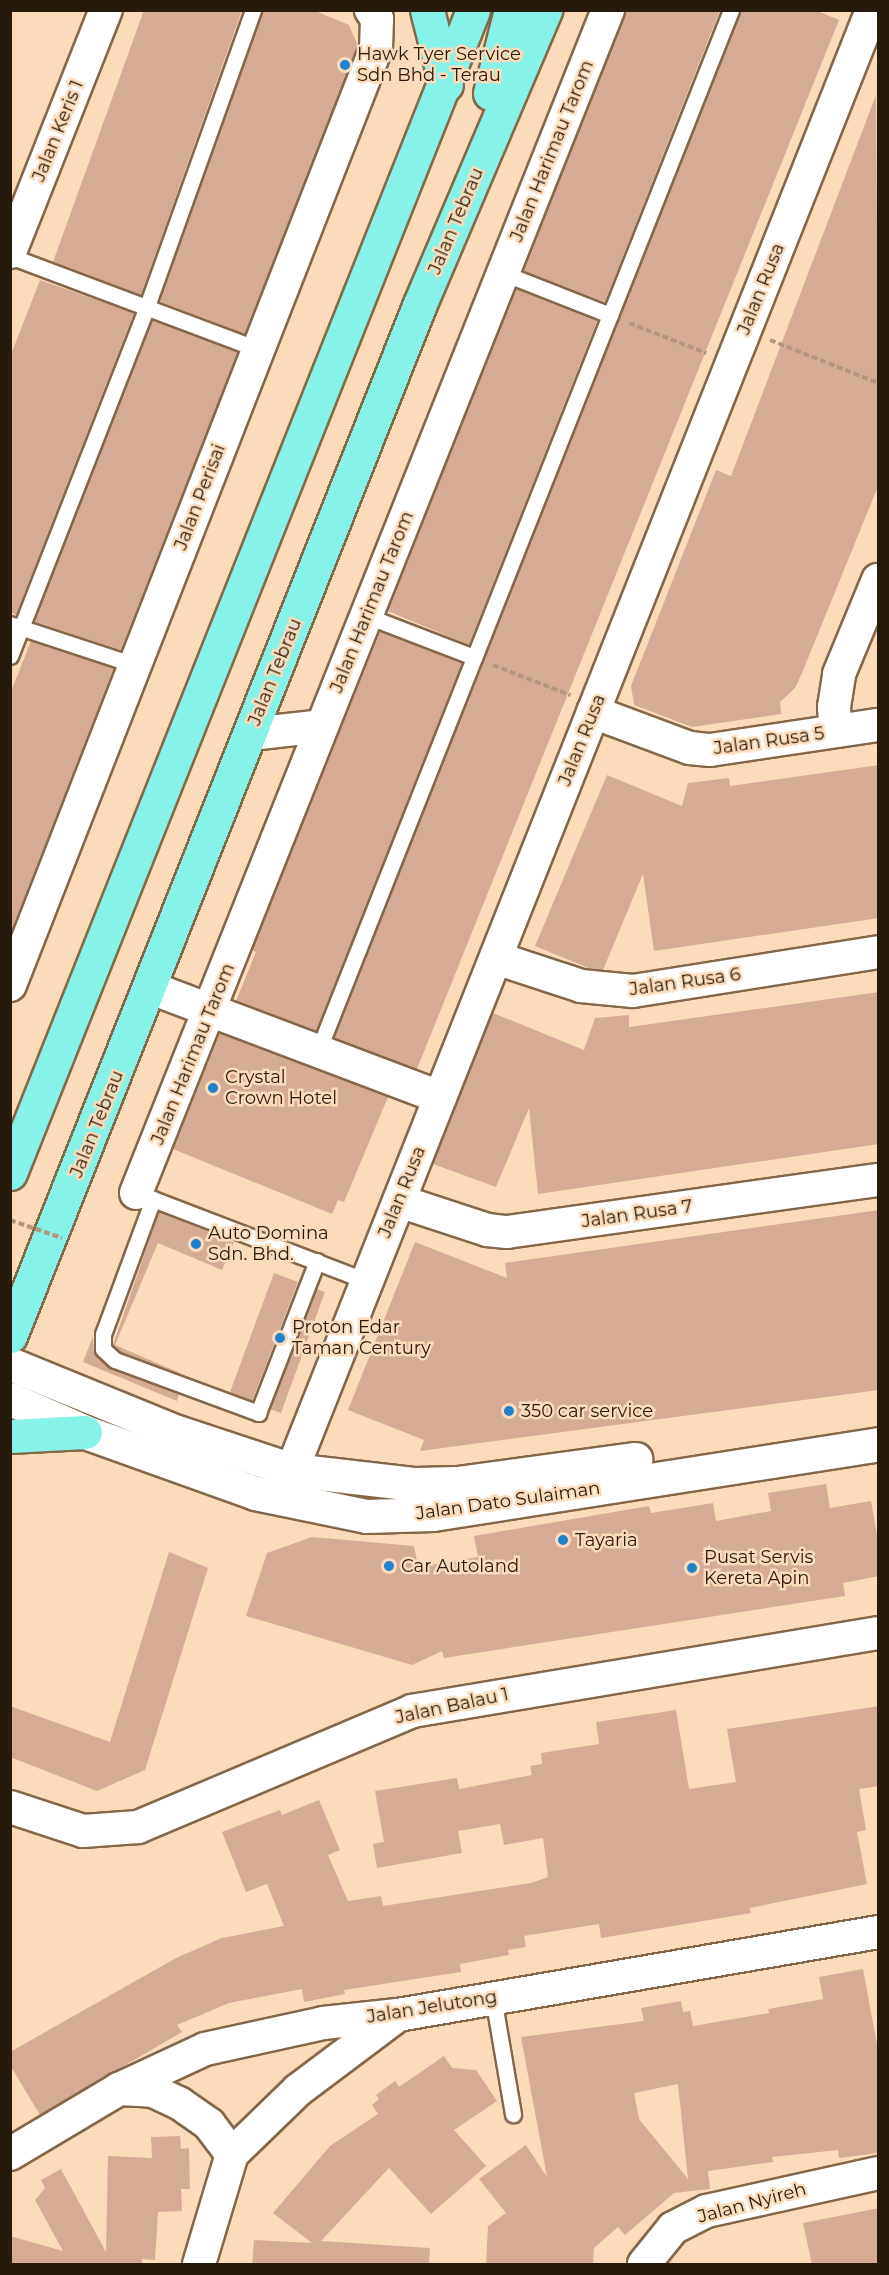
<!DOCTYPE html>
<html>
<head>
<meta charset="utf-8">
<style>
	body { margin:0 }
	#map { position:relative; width:889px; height:2275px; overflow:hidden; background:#fcdbba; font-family:Montserrat,sans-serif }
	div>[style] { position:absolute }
	.building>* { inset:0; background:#d5ab96 }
	.path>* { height:4px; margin-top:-2px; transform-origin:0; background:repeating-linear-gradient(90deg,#b1977d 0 6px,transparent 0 9px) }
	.roads { filter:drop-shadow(2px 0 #846749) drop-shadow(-2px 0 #846749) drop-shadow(0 2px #846749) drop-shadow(0 -2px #846749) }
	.service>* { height:15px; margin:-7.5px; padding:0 7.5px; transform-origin:7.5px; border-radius:7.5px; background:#fff }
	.minor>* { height:32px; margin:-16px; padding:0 16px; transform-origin:16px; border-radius:16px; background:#fff }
	.tertiary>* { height:33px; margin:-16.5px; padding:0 16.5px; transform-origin:16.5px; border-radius:16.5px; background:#fff }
	.trunk>* { height:33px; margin:-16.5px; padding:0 16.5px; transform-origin:16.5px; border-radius:16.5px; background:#86f2e8 }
	.path-bridge>* { height:4px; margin-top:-2px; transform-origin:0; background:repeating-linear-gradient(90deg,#b1977d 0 6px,transparent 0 9px) }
	.dots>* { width:16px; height:16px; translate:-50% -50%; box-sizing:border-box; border:3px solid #fcdbba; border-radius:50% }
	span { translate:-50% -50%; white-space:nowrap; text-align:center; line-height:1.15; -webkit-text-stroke:5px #fcdbba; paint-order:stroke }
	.poi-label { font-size:18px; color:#261a0d }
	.left { translate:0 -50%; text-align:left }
	.street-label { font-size:18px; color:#261a0d }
	.frame { position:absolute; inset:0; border:12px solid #261a0d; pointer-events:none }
</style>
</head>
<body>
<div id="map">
	<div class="building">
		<div style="clip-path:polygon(144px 10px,242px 10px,141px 295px,53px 262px)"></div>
		<div style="clip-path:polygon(262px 10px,313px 10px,349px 25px,358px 46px,245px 334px,159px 301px)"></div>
		<div style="clip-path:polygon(626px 10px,720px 10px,605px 302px,523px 271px)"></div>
		<div style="clip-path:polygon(741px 10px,815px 10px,839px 20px,417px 1069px,334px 1038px)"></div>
		<div style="clip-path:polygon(876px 95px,879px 484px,802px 673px,795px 688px,780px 702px,781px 714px,692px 727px,634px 705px,631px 686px,716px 470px,731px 476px)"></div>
		<div style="clip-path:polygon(40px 280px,134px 313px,16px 615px,10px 612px,10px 357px)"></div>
		<div style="clip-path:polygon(516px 289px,597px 321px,469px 645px,388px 611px)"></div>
		<div style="clip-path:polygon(152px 320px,238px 352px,121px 650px,34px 622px)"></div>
		<div style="clip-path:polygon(380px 632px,462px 663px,316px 1031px,236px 1001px,256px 952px,252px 950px)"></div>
		<div style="clip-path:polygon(31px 641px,114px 668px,10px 934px,10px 694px)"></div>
		<div style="clip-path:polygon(879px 765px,879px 918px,654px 951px,643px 874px,603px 970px,591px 969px,535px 946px,607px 775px,682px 806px,688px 783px,729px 778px,730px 786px)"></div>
		<div style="clip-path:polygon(879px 992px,879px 1144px,538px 1194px,529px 1108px,496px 1187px,433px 1164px,493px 1013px,584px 1050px,595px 1018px,629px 1015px,629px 1027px)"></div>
		<div style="clip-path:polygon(220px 1033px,388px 1097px,344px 1202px,338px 1200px,332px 1214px,173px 1149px)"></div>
		<div style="clip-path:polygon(879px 1210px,879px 1390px,420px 1451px,424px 1440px,348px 1410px,415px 1242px,507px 1278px,505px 1263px)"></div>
		<div style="clip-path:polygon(159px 1212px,234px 1242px,222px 1270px,158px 1243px,115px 1345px,187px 1376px,120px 1352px,113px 1345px)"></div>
		<div style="clip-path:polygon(274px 1273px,298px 1282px,252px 1401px,230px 1392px)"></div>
		<div style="clip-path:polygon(317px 1289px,325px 1292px,281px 1413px,270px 1409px)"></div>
		<div style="clip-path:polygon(93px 1336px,94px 1353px,108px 1367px,179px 1394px,177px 1401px,83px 1362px)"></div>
		<div style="clip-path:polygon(826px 1484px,830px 1508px,871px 1501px,879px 1546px,879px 1576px,843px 1583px,845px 1596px,444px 1658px,442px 1651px,412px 1665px,246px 1616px,267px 1553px,312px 1537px,414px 1546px,418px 1567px,478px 1557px,474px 1536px,649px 1506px,651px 1513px,713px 1503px,716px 1521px,771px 1511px,768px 1493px)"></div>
		<div style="clip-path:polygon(169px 1552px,208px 1568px,145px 1770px,97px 1791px,10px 1757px,10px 1706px,110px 1742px)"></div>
		<div style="clip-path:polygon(879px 1706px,879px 1786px,859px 1789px,866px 1830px,857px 1832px,867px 1884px,750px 1908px,751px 1913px,601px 1938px,599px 1924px,524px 1936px,526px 1947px,508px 1950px,509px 1955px,460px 1964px,461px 1972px,344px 1990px,345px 1994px,304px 2002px,302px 1989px,229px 2003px,177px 2025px,182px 2032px,40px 2115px,10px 2065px,10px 2052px,176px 1958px,222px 1938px,284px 1926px,267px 1884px,246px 1892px,222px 1832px,280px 1810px,282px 1815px,319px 1800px,340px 1850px,328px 1855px,348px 1901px,381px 1896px,383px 1906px,531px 1883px,548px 1877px,543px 1838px,504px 1845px,500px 1824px,458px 1831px,462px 1853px,377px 1868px,373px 1844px,384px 1842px,375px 1791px,457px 1778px,459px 1789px,532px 1775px,530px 1766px,542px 1764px,541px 1753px,599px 1744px,596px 1722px,676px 1710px,689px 1789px,736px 1782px,727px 1729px)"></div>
		<div style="clip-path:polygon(evenodd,863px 1969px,879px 2055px,877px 2153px,839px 2158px,838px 2150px,772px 2157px,773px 2162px,708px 2171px,710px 2189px,674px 2193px,625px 2235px,618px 2227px,594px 2248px,593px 2265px,486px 2265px,488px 2226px,506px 2213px,479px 2179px,526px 2145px,547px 2177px,521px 2037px,644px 2021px,641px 2008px,681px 2001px,683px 2012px,690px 2011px,693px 2026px,769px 2013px,768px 2009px,823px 1999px,819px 1977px,863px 1969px,678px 2084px,688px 2179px,639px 2119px,634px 2093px,678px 2084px)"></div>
		<div style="clip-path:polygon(444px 2056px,452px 2068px,476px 2070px,497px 2101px,454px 2130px,486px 2166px,431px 2214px,389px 2168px,321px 2241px,430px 2248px,429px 2265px,252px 2265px,254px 2240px,312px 2243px,273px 2213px,330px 2146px,378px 2114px,372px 2105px,379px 2099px,376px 2095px,395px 2081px,399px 2087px)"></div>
		<div style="clip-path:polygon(180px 2136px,181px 2149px,189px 2148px,190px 2189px,181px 2189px,182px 2211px,158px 2212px,155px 2260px,142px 2259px,142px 2265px,10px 2265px,10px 2236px,63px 2251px,35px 2200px,45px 2188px,41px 2180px,61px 2169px,106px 2252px,108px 2156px,152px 2158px,151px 2137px)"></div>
		<div style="clip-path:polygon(879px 2208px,879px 2265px,812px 2265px,803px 2223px)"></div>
	</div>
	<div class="path">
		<div style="left:629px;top:323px;width:83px;rotate:21.3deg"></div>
		<div style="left:770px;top:340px;width:116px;rotate:21.7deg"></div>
		<div style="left:493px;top:665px;width:83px;rotate:21.3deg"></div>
	</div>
	<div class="roads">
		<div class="service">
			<div style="left:10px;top:256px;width:265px;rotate:20.6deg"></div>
			<div style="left:503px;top:273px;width:115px;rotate:21.4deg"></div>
			<div style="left:367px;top:616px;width:115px;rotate:21deg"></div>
			<div style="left:10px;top:624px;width:132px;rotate:18.2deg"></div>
			<div style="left:10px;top:656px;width:373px;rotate:-68.6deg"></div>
			<div style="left:146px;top:309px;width:318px;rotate:-70.3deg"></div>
			<div style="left:318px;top:1051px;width:1120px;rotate:-68.36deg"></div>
			<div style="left:145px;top:1196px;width:238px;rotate:21deg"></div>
			<div style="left:153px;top:1199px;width:144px;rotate:110.3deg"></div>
			<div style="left:103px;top:1334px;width:15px;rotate:90deg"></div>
			<div style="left:103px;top:1349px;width:16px;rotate:43deg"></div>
			<div style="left:115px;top:1360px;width:153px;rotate:20.3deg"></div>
			<div style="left:258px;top:1413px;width:163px;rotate:-68.8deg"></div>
			<div style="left:493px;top:1997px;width:119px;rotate:80.3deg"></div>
		</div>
		<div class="minor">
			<div style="left:10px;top:252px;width:260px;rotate:-68.4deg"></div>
			<div style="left:593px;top:712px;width:103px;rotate:20.4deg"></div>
			<div style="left:690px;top:748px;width:20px;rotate:6deg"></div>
			<div style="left:710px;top:750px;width:170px;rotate:-8.5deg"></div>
			<div style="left:836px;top:731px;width:24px;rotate:-95deg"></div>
			<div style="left:834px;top:707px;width:33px;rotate:-81deg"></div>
			<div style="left:839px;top:674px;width:102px;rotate:-67.5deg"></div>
			<div style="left:251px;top:734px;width:71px;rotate:-6.4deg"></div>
			<div style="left:496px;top:958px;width:89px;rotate:18.2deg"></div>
			<div style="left:581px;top:986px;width:52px;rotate:5.5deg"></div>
			<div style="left:633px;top:991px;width:248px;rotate:-9deg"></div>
			<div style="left:10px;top:985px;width:1006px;rotate:-68.66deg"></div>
			<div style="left:376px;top:48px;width:29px;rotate:-88deg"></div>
			<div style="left:377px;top:19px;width:11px;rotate:-124deg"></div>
			<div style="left:151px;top:988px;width:309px;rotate:20.7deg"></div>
			<div style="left:136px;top:1193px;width:1274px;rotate:-68.25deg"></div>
			<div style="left:399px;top:1201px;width:93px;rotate:18.2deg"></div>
			<div style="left:487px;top:1230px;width:20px;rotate:6deg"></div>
			<div style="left:507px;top:1232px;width:375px;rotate:-8deg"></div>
			<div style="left:292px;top:1470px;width:1571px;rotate:-68.33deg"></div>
			<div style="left:10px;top:1807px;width:77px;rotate:18.2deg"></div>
			<div style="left:83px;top:1831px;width:55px;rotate:-4.2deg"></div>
			<div style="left:138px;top:1827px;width:298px;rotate:-22.9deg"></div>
			<div style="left:412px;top:1711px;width:472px;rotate:-9.5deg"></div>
			<div style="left:119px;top:2089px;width:34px;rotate:3deg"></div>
			<div style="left:153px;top:2091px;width:29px;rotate:25deg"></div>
			<div style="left:179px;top:2103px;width:37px;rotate:35deg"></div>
			<div style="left:209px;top:2124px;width:38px;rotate:53deg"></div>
			<div style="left:10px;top:2154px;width:127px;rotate:-30.8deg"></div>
			<div style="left:119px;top:2089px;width:95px;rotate:-24.9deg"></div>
			<div style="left:205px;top:2049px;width:121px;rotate:-12.4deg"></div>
			<div style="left:323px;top:2023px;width:75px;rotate:-6.1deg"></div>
			<div style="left:398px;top:2015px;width:487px;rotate:-9.8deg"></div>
			<div style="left:199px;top:2264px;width:115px;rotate:-73.3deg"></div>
			<div style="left:232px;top:2154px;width:92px;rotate:-44.1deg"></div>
			<div style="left:298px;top:2090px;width:125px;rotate:-36.9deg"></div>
			<div style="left:644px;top:2264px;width:46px;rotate:-51.1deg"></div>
			<div style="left:673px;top:2228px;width:38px;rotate:-27deg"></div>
			<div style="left:707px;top:2211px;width:175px;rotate:-12.5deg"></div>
		</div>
		<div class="tertiary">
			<div style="left:10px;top:1364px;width:180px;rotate:22.2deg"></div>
			<div style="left:177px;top:1432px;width:121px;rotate:18.3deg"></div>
			<div style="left:292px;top:1470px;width:124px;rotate:6.5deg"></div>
			<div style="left:415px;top:1484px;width:42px;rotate:-1.4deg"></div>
			<div style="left:457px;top:1483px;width:180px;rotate:-7.7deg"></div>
			<div style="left:10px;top:1399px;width:82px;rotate:23.7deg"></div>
			<div style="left:85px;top:1432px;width:181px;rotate:19.7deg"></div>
			<div style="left:255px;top:1493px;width:113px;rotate:11.7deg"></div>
			<div style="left:366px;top:1516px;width:67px;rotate:-1.7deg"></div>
			<div style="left:433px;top:1514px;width:450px;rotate:-8.9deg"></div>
		</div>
		<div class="trunk">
			<div style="left:427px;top:10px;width:77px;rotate:75.8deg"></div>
			<div style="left:490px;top:93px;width:86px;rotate:-75.8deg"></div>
			<div style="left:10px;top:1173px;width:1252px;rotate:-68.29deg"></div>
			<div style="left:10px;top:1336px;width:1108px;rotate:-68.34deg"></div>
			<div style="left:419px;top:306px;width:322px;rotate:-66.9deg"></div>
			<div style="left:10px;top:1436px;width:75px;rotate:-3.1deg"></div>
		</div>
	</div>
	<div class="path-bridge">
		<div style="left:10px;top:1220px;width:55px;rotate:19.1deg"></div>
	</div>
	<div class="dots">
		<div style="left:345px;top:65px;background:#1e82ce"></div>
		<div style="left:213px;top:1088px;background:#1e82ce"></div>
		<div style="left:196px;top:1244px;background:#1e82ce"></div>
		<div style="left:280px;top:1338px;background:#1e82ce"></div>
		<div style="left:509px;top:1411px;background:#1e82ce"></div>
		<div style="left:563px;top:1540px;background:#1e82ce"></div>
		<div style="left:389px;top:1566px;background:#1e82ce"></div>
		<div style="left:692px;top:1568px;background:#1e82ce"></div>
	</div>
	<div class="poi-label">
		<span class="left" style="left:357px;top:65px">Hawk Tyer Service<br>Sdn Bhd - Terau</span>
		<span class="left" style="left:225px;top:1088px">Crystal<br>Crown Hotel</span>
		<span class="left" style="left:208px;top:1244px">Auto Domina<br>Sdn. Bhd.</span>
		<span class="left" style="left:292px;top:1338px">Proton Edar<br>Taman Century</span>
		<span class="left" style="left:521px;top:1411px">350 car service</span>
		<span class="left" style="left:575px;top:1540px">Tayaria</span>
		<span class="left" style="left:704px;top:1568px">Pusat Servis<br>Kereta Apin</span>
		<span class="left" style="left:401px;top:1566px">Car Autoland</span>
	</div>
	<div class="street-label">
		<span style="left:58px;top:131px;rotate:-68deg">Jalan Keris 1</span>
		<span style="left:552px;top:151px;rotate:-68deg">Jalan Harimau Tarom</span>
		<span style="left:456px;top:221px;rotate:-67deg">Jalan Tebrau</span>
		<span style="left:761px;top:289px;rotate:-68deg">Jalan Rusa</span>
		<span style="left:200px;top:497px;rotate:-69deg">Jalan Perisai</span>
		<span style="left:372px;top:602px;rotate:-68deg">Jalan Harimau Tarom</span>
		<span style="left:275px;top:672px;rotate:-68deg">Jalan Tebrau</span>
		<span style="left:582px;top:740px;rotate:-68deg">Jalan Rusa</span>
		<span style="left:769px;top:741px;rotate:-8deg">Jalan Rusa 5</span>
		<span style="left:685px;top:982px;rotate:-8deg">Jalan Rusa 6</span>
		<span style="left:193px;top:1054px;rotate:-68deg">Jalan Harimau Tarom</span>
		<span style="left:97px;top:1124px;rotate:-68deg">Jalan Tebrau</span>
		<span style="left:402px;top:1192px;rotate:-68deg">Jalan Rusa</span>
		<span style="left:637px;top:1214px;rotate:-8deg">Jalan Rusa 7</span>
		<span style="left:508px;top:1501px;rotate:-8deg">Jalan Dato Sulaiman</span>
		<span style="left:452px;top:1706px;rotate:-12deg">Jalan Balau 1</span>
		<span style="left:432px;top:2007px;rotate:-9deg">Jalan Jelutong</span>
		<span style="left:752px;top:2203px;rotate:-15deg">Jalan Nyireh</span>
	</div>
	<div class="frame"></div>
</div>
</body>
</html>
